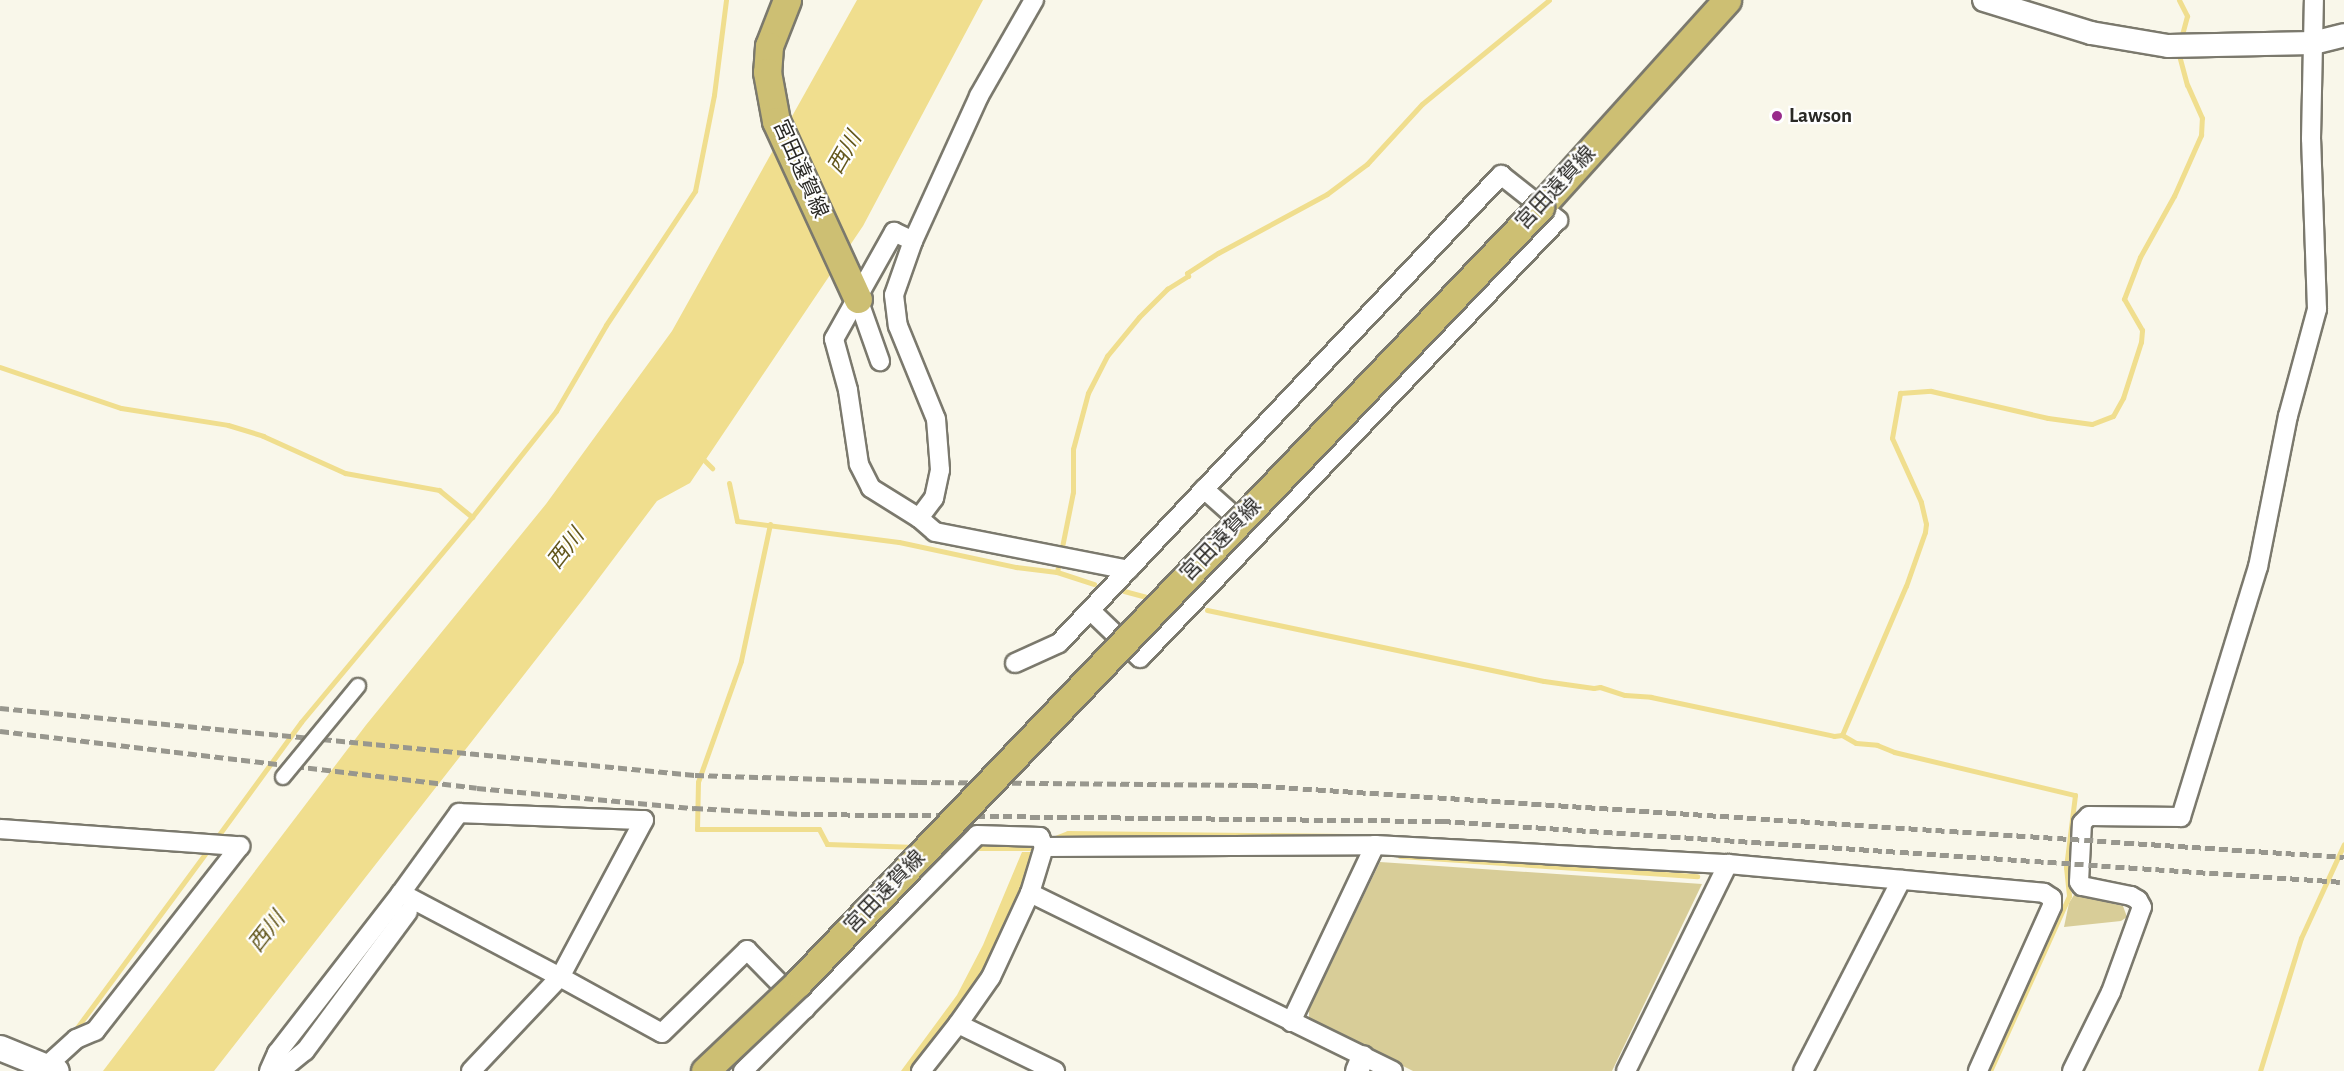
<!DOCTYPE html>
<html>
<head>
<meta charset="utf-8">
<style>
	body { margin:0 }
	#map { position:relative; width:2344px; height:1071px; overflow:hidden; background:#f9f7ea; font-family:"Alegreya Sans","Noto Sans JP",sans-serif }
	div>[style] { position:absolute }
	.green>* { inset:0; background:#d8cd98 }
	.water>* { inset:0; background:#f0de8e }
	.stream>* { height:5px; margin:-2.5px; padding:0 2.5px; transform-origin:2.5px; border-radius:2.5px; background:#f0de8e }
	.roads { filter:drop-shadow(2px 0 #7b796d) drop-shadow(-2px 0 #7b796d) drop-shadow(0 2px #7b796d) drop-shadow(0 -2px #7b796d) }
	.minor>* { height:18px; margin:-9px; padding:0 9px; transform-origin:9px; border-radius:9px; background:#fff }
	.tertiary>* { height:22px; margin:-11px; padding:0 11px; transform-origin:11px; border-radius:11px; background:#fff }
	.secondary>* { height:24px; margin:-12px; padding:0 12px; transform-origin:12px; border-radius:12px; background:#fff }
	.primary>* { height:27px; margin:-13.5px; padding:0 13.5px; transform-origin:13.5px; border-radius:13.5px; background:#cdbf73 }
	.rail>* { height:4.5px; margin-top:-2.25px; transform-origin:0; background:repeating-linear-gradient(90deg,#98978e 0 9px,transparent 0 13.5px) }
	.bridges { filter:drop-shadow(2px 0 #7b796d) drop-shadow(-2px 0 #7b796d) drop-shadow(0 2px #7b796d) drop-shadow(0 -2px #7b796d) }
	.pedestrian-bridge>* { height:14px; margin:-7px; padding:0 7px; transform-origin:7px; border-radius:7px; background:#fff }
	.primary-bridge>* { height:27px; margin:-13.5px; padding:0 13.5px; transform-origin:13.5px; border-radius:13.5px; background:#cdbf73 }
	.dots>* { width:16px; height:16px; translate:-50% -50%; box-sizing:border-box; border:3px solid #fff; border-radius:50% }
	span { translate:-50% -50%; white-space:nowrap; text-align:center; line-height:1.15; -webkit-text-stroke:4.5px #fff; paint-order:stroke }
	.poi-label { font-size:21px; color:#2a2925; font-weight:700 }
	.left { translate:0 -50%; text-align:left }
	.street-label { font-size:21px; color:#2a2925 }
	.water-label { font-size:22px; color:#63571c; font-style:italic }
</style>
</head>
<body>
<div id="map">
	<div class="green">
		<div style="clip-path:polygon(1380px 862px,1702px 884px,1612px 1071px,1413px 1071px,1309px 1019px,1309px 1009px)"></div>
		<div style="clip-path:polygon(2074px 895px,2123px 906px,2127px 917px,2121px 921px,2064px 927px,2069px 903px)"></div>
	</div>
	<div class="water">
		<div style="clip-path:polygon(857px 0,983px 0,863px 226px,690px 483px,657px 501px,584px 598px,214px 1071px,103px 1071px,366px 725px,546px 504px,672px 331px)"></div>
		<div style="clip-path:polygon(1022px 852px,1036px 852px,1009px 917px,981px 974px,959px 1010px,913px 1071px,901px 1071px,957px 995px,983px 945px)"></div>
	</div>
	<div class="stream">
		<div style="left:2179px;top:0;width:18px;rotate:63deg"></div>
		<div style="left:2187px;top:16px;width:24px;rotate:105deg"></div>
		<div style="left:0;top:367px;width:128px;rotate:18.7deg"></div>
		<div style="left:121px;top:408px;width:108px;rotate:9deg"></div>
		<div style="left:228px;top:425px;width:37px;rotate:17deg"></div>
		<div style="left:263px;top:436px;width:90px;rotate:24.3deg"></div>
		<div style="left:345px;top:473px;width:96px;rotate:10.3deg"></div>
		<div style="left:439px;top:490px;width:43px;rotate:39.3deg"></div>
		<div style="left:472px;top:517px;width:135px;rotate:-51.6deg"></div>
		<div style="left:556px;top:411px;width:99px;rotate:-59.8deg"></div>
		<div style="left:606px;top:325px;width:161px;rotate:-56.4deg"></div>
		<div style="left:695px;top:191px;width:98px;rotate:-78.8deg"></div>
		<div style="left:714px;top:95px;width:96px;rotate:-82.8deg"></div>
		<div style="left:701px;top:457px;width:16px;rotate:45deg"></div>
		<div style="left:729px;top:483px;width:39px;rotate:78deg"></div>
		<div style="left:737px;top:521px;width:163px;rotate:7.4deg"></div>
		<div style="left:899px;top:542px;width:120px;rotate:12.1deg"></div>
		<div style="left:1016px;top:567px;width:41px;rotate:7deg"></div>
		<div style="left:1057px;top:572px;width:39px;rotate:18deg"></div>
		<div style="left:770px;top:524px;width:140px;rotate:102deg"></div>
		<div style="left:741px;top:661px;width:128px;rotate:109.6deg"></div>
		<div style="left:698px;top:782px;width:47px;rotate:91.2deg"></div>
		<div style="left:697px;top:829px;width:122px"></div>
		<div style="left:819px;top:829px;width:17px;rotate:62deg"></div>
		<div style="left:827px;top:844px;width:89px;rotate:1.9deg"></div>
		<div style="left:1057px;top:572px;width:82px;rotate:-78.7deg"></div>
		<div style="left:1073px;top:492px;width:43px;rotate:-90deg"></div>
		<div style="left:1073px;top:449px;width:58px;rotate:-75deg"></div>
		<div style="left:1088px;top:393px;width:42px;rotate:-62.8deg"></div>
		<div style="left:1107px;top:356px;width:50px;rotate:-50.6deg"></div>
		<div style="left:1139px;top:317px;width:40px;rotate:-45deg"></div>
		<div style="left:1167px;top:289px;width:25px;rotate:-32deg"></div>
		<div style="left:1188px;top:276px;width:3px;rotate:-108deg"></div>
		<div style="left:1187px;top:273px;width:37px;rotate:-33deg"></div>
		<div style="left:1218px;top:253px;width:124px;rotate:-28.4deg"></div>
		<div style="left:1327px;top:194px;width:50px;rotate:-36.9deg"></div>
		<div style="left:1367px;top:164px;width:81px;rotate:-47.5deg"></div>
		<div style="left:1422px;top:104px;width:164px;rotate:-39.3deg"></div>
		<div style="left:1124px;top:591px;width:30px;rotate:15deg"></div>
		<div style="left:1207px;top:610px;width:344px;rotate:11.9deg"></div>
		<div style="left:1544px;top:681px;width:50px;rotate:8deg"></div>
		<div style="left:1594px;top:688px;width:6px;rotate:-9deg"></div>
		<div style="left:1600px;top:687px;width:26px;rotate:18deg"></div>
		<div style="left:1625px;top:695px;width:26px;rotate:4deg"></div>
		<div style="left:1651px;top:697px;width:187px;rotate:12deg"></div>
		<div style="left:1834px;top:736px;width:8px;rotate:-7deg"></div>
		<div style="left:1842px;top:735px;width:16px;rotate:30deg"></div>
		<div style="left:1856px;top:743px;width:21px;rotate:5deg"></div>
		<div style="left:1877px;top:745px;width:18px;rotate:22deg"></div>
		<div style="left:1894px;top:752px;width:186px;rotate:13.4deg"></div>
		<div style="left:2075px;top:795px;width:73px;rotate:97.1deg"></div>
		<div style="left:2066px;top:867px;width:29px;rotate:84deg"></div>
		<div style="left:2069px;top:896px;width:192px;rotate:114.3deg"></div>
		<div style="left:1842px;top:735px;width:162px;rotate:-66.8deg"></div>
		<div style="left:1906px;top:586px;width:57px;rotate:-70.6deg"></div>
		<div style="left:1925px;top:532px;width:8px;rotate:-83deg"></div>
		<div style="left:1926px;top:524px;width:23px;rotate:-103deg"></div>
		<div style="left:1921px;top:502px;width:70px;rotate:-114.4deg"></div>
		<div style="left:1892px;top:438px;width:46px;rotate:-79.9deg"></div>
		<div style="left:1900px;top:393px;width:31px;rotate:-4deg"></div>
		<div style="left:1931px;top:391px;width:120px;rotate:13deg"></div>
		<div style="left:2048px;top:418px;width:44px;rotate:7.8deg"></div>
		<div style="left:2092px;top:424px;width:22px;rotate:-21deg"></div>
		<div style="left:2113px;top:416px;width:21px;rotate:-61deg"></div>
		<div style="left:2123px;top:398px;width:59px;rotate:-72.2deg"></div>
		<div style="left:2141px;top:342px;width:12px;rotate:-85deg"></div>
		<div style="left:2142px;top:330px;width:36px;rotate:-120deg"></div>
		<div style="left:2124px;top:299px;width:45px;rotate:-69.1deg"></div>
		<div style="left:2140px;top:257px;width:70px;rotate:-60.9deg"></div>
		<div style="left:2174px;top:196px;width:67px;rotate:-66.1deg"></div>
		<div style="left:2201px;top:135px;width:17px;rotate:-87deg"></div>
		<div style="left:2202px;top:118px;width:36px;rotate:-114deg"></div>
		<div style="left:2187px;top:85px;width:35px;rotate:-105deg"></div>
		<div style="left:215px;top:840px;width:146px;rotate:-53.9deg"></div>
		<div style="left:301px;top:722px;width:267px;rotate:-50.2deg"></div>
		<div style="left:1050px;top:840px;width:19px;rotate:-21deg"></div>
		<div style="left:1068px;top:833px;width:279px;rotate:0.6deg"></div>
		<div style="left:970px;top:848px;width:61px"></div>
		<div style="left:1031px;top:848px;width:11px;rotate:-22deg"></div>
		<div style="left:1400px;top:856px;width:298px;rotate:3.9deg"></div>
		<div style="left:73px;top:1033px;width:231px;rotate:-53.6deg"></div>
		<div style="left:2260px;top:1071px;width:139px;rotate:-72.9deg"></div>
		<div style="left:2301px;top:938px;width:103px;rotate:-65.4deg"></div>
	</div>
	<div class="roads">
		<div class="minor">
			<div style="left:894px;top:232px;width:21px;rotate:25deg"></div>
			<div style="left:913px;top:241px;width:57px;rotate:109.4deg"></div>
			<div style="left:894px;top:295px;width:31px;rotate:83deg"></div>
			<div style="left:898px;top:326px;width:100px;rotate:67.8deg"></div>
			<div style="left:936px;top:419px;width:51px;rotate:85.5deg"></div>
			<div style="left:940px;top:470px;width:29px;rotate:102deg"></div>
			<div style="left:934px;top:498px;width:25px;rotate:127deg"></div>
			<div style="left:919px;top:518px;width:57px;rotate:-148deg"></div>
			<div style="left:871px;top:488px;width:27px;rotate:-117deg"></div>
			<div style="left:859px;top:464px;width:75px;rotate:-98.5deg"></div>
			<div style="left:848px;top:390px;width:53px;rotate:-105.4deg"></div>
			<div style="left:834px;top:339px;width:123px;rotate:-60.7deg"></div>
			<div style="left:913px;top:241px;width:159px;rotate:-65.5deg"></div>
			<div style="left:979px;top:96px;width:111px;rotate:-60.2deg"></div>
			<div style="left:858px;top:299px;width:66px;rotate:70.5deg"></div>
			<div style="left:1204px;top:489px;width:59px;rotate:41.6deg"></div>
			<div style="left:919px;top:518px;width:21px;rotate:41deg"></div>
			<div style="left:935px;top:532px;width:197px;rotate:11.1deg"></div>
			<div style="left:1015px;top:663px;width:48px;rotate:-24.4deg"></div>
			<div style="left:1059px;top:643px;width:644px;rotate:-46.64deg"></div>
			<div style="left:1501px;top:175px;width:73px;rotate:38.3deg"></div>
			<div style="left:1558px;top:220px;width:605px;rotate:133.66deg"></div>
			<div style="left:1140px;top:658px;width:69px;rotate:-136.2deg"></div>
			<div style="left:0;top:829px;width:241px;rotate:4.1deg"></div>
			<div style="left:1030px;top:893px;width:404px;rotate:26.1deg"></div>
			<div style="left:1291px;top:1022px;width:196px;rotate:-64.6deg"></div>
			<div style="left:958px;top:1024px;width:108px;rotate:25.9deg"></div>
			<div style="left:41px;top:1071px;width:47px;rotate:-42.4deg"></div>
			<div style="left:76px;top:1039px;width:21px;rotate:-23deg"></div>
			<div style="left:95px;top:1031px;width:235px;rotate:-51.9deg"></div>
			<div style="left:269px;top:1071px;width:20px;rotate:-66deg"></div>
			<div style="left:277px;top:1053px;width:202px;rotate:-52.2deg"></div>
			<div style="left:401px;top:893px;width:99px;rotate:-54.1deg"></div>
			<div style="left:459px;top:813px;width:185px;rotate:2.2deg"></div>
			<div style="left:644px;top:820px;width:178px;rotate:118.1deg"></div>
			<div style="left:560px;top:977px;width:180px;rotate:-152.2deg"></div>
			<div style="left:280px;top:1071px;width:32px;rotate:-39deg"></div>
			<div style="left:305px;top:1051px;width:173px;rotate:-53.5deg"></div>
			<div style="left:471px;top:1071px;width:129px;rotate:-46.6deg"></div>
			<div style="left:560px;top:977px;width:116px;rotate:28.8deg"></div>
			<div style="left:662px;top:1033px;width:119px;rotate:-44.3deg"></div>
			<div style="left:747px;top:950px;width:83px;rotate:45.5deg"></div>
			<div style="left:743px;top:1071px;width:332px;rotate:-45.2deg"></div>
			<div style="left:977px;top:835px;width:63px;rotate:1.8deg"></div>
			<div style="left:1040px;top:837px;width:11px;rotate:68deg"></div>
			<div style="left:921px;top:1071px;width:60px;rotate:-51.8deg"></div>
			<div style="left:958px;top:1024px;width:57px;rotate:-54.9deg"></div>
			<div style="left:991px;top:977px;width:93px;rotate:-65.1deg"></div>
			<div style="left:1030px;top:893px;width:48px;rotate:-73.1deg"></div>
			<div style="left:1044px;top:847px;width:331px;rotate:-0.3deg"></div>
			<div style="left:1375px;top:845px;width:354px;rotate:3.1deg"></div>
			<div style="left:1728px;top:864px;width:317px;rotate:5.2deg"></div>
			<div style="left:2044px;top:893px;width:9px;rotate:32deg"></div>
			<div style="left:2052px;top:898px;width:8px;rotate:90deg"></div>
			<div style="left:2052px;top:906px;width:181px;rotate:114.2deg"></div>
			<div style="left:1626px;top:1071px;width:231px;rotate:-63.8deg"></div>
			<div style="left:1803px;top:1071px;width:215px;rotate:-62.8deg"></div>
			<div style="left:2072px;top:1071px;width:88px;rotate:-63.7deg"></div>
			<div style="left:2111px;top:992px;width:90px;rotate:-70deg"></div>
			<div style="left:2142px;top:907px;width:8px;rotate:-120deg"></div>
			<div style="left:2138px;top:900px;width:8px;rotate:-150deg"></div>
			<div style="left:2131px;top:896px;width:50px;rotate:-168.5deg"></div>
			<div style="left:2082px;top:886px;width:5px;rotate:-127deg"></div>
			<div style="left:2079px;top:882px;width:59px;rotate:-87.1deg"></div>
			<div style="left:2082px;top:823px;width:10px;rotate:-45deg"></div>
			<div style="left:2089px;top:816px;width:92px;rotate:0.6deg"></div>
			<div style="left:2181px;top:817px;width:262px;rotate:-72.9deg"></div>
			<div style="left:2258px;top:567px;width:154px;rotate:-78.8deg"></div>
			<div style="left:2288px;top:416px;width:111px;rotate:-74.8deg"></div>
			<div style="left:2317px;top:309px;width:170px;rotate:-92deg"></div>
			<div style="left:2311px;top:139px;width:139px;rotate:-88.8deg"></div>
		</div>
		<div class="tertiary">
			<div style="left:1984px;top:0;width:112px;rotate:17.1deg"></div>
			<div style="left:2091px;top:33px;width:78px;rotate:9.6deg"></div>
			<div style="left:2168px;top:46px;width:145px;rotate:-1.2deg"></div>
			<div style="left:2313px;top:43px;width:32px;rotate:-14deg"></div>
			<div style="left:1357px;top:1071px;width:15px;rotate:-67deg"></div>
		</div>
		<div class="secondary">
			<div style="left:0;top:1048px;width:61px;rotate:22deg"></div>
		</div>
		<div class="primary">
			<div style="left:787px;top:0;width:49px;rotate:111.4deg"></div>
			<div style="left:769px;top:46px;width:26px;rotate:94deg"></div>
			<div style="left:767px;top:72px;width:50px;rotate:79.6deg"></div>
			<div style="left:776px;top:121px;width:196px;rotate:65.3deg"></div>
			<div style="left:1540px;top:207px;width:279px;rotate:-47.9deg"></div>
		</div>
	</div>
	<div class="rail">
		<div style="left:0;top:708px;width:698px;rotate:5.51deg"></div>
		<div style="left:695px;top:775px;width:223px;rotate:1.8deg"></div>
		<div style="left:918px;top:782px;width:331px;rotate:0.5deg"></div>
		<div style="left:1249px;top:785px;width:1097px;rotate:3.76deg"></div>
		<div style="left:0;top:731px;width:480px;rotate:6.8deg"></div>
		<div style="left:477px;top:788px;width:218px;rotate:5.3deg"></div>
		<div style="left:694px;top:808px;width:107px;rotate:3.2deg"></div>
		<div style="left:801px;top:814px;width:641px;rotate:0.63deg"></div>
		<div style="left:1442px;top:821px;width:904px;rotate:3.87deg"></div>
	</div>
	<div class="bridges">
		<div class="pedestrian-bridge">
			<div style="left:283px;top:777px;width:118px;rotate:-50.5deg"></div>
		</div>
		<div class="primary-bridge">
			<div style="left:705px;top:1071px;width:128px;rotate:-43.4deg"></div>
			<div style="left:798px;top:983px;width:1074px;rotate:-46.28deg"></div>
		</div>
	</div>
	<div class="dots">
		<div style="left:1777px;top:116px;background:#992b8b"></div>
	</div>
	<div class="poi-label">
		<span class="left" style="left:1789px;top:116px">Lawson</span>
	</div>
	<div class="street-label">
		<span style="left:800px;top:169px;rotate:66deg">宮田遠賀線</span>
		<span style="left:1556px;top:188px;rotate:-47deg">宮田遠賀線</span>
		<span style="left:1221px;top:540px;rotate:-46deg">宮田遠賀線</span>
		<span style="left:885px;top:892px;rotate:-46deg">宮田遠賀線</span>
	</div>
	<div class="water-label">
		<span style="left:845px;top:153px;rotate:-60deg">西川</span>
		<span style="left:566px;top:549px;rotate:-52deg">西川</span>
		<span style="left:267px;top:932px;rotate:-52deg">西川</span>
	</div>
</div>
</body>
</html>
